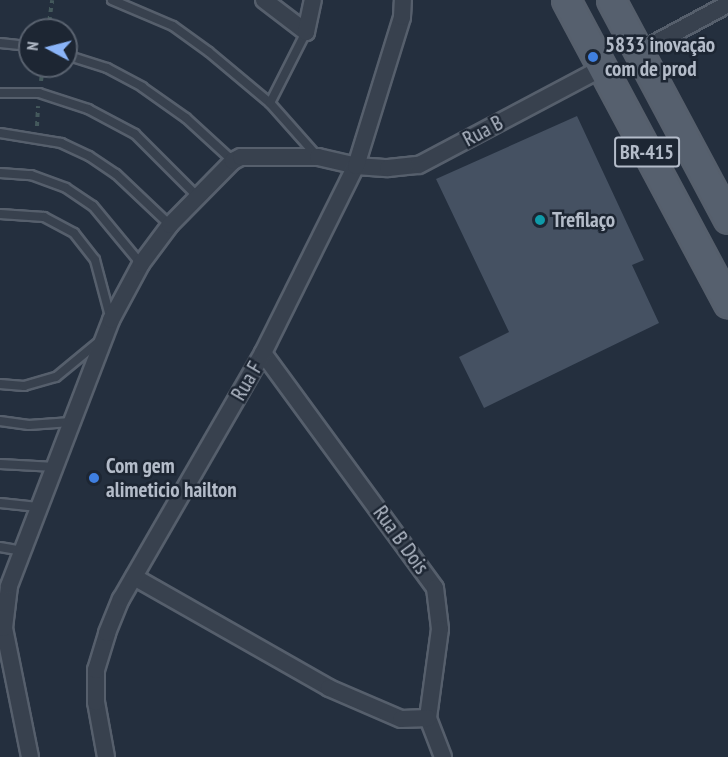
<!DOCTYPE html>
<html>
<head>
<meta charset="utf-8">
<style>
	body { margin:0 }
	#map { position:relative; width:728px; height:757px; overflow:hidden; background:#242f3e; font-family:"PT Sans Narrow",sans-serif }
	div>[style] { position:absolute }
	.building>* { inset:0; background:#455162 }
	.path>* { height:4px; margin-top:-2px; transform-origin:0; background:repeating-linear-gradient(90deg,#44595c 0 4.5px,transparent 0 9px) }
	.roads { filter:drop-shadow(2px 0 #565f6c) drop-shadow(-2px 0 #565f6c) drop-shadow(0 2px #565f6c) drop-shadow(0 -2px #565f6c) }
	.service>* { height:8px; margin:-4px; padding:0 4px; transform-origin:4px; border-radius:4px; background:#38414e }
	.minor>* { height:16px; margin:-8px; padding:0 8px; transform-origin:8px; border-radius:8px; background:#38414e }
	.primary>* { height:27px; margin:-13.5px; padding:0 13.5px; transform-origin:13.5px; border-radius:13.5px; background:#56606e }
	.dots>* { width:16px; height:16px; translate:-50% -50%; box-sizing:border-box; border:3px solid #1d2633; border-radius:50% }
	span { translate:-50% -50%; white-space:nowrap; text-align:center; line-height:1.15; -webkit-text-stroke:5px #1d2633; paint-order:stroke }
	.shield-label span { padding:2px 4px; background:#1d2633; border:2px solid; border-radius:4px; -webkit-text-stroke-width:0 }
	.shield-label { font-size:20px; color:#b4bcc9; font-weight:700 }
	.poi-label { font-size:21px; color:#b4bcc9; font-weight:700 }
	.left { translate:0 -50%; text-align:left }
	.street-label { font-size:21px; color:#b4bcc9 }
	.north { position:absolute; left:18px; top:18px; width:60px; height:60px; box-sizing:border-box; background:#1d2633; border:2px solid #59626f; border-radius:50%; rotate:277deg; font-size:16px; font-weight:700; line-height:24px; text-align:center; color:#b4bcc9 }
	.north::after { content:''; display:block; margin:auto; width:21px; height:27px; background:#8ab4f8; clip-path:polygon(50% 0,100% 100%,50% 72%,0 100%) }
</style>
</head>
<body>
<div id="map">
	<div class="building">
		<div style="clip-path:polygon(577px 116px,644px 260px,632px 265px,659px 323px,484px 408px,459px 357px,509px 332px,436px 179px)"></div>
	</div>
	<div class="path">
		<div style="left:48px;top:30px;width:30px;rotate:-82deg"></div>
		<div style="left:41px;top:81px;width:15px;rotate:-82deg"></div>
		<div style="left:37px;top:126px;width:20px;rotate:-87deg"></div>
	</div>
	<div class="roads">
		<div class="service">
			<div style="left:112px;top:0;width:66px;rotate:23.1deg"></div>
			<div style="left:173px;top:26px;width:44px;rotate:35.8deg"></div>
			<div style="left:209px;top:52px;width:80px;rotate:39.9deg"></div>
			<div style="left:270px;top:103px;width:71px;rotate:48.4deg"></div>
			<div style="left:0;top:43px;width:30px;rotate:6deg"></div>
			<div style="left:66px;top:55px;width:43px;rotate:17.6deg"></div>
			<div style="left:107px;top:68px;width:40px;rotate:28deg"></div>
			<div style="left:142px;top:87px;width:54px;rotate:35.2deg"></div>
			<div style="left:186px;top:118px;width:64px;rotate:42.5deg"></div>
			<div style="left:0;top:93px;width:39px"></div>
			<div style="left:39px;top:93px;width:52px;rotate:18.1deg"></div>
			<div style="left:88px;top:109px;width:53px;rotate:28deg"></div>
			<div style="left:135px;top:134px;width:88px;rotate:45deg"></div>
			<div style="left:270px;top:103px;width:80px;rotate:-63.1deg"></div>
			<div style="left:0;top:133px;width:62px;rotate:9.3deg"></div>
			<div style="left:61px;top:143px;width:31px;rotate:25deg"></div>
			<div style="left:89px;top:156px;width:32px;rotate:34deg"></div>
			<div style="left:116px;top:174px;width:74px;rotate:43.4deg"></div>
			<div style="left:0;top:173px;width:31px;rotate:4deg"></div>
			<div style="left:31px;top:175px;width:37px;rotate:20deg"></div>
			<div style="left:66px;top:188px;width:32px;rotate:34deg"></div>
			<div style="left:93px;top:206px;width:75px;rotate:50.4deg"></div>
			<div style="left:0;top:214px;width:44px;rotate:3.9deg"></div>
			<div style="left:44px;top:217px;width:34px;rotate:28deg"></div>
			<div style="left:74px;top:233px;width:34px;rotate:52deg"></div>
			<div style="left:95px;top:260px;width:62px;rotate:75.1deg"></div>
			<div style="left:0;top:384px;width:24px;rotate:5deg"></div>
			<div style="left:24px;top:386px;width:33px;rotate:-16deg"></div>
			<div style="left:56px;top:377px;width:58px;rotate:-39.4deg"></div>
			<div style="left:0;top:421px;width:29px;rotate:8deg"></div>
			<div style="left:29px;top:425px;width:42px;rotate:-4.1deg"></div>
			<div style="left:0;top:464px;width:55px;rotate:3.1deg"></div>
			<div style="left:0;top:503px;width:38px;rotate:6deg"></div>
			<div style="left:0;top:547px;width:23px;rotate:10deg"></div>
		</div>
		<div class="minor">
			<div style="left:264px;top:0;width:53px;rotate:37.3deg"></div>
			<div style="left:306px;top:32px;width:33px;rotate:-78deg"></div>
			<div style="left:639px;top:52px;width:101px;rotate:-28.3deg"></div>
			<div style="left:263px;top:353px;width:291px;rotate:53.8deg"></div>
			<div style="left:435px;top:588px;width:41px;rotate:83deg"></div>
			<div style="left:440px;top:629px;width:90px;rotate:97.7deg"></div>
			<div style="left:428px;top:718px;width:42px;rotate:69deg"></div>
			<div style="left:134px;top:577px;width:224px;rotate:29.6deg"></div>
			<div style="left:329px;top:688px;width:78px;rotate:23.3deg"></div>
			<div style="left:401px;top:719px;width:27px;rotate:-2deg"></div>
			<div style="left:30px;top:757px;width:132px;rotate:-101.4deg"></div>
			<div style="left:4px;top:628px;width:42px;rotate:-83.2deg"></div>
			<div style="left:9px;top:586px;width:285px;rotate:-69deg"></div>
			<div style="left:111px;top:320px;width:64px;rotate:-61.8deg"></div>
			<div style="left:141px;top:264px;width:49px;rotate:-53.4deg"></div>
			<div style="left:170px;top:225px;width:90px;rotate:-45.5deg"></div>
			<div style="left:233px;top:161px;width:9px;rotate:-27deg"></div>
			<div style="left:241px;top:157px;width:77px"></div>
			<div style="left:318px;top:157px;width:39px;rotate:13deg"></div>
			<div style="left:356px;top:166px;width:32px;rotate:4deg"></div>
			<div style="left:388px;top:168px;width:31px;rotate:-6deg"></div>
			<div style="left:419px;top:165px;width:207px;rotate:-27.9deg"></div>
			<div style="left:106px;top:757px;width:56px;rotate:-100.3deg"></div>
			<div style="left:96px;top:702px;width:32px;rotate:-90deg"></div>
			<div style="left:96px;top:670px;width:39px;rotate:-73deg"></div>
			<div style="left:107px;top:633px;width:37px;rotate:-68deg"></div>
			<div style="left:121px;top:599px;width:284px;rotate:-60deg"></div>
			<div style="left:263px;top:353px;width:209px;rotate:-63.6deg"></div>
			<div style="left:356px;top:166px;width:156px;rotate:-72.8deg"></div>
			<div style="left:402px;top:17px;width:17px;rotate:-87deg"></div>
		</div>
		<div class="primary">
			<div style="left:566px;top:0;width:344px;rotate:61.9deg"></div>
			<div style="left:611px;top:0;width:248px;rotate:61.9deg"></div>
		</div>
	</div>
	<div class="dots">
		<div style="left:593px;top:57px;background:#3f7fe0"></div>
		<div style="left:540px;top:220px;background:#0f9aa8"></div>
		<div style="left:94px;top:478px;background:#3f7fe0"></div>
	</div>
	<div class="shield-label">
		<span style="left:647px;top:152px">BR-415</span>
	</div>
	<div class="poi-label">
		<span class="left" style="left:605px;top:57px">5833 inovação<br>com de prod</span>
		<span class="left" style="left:552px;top:220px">Trefilaço</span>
		<span class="left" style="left:106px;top:478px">Com gem<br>alimeticio hailton</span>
	</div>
	<div class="street-label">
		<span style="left:483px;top:131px;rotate:-28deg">Rua B</span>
		<span style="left:247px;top:381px;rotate:-60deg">Rua F</span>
		<span style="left:401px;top:540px;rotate:54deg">Rua B Dois</span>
	</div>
	<div class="north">N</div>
</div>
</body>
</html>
